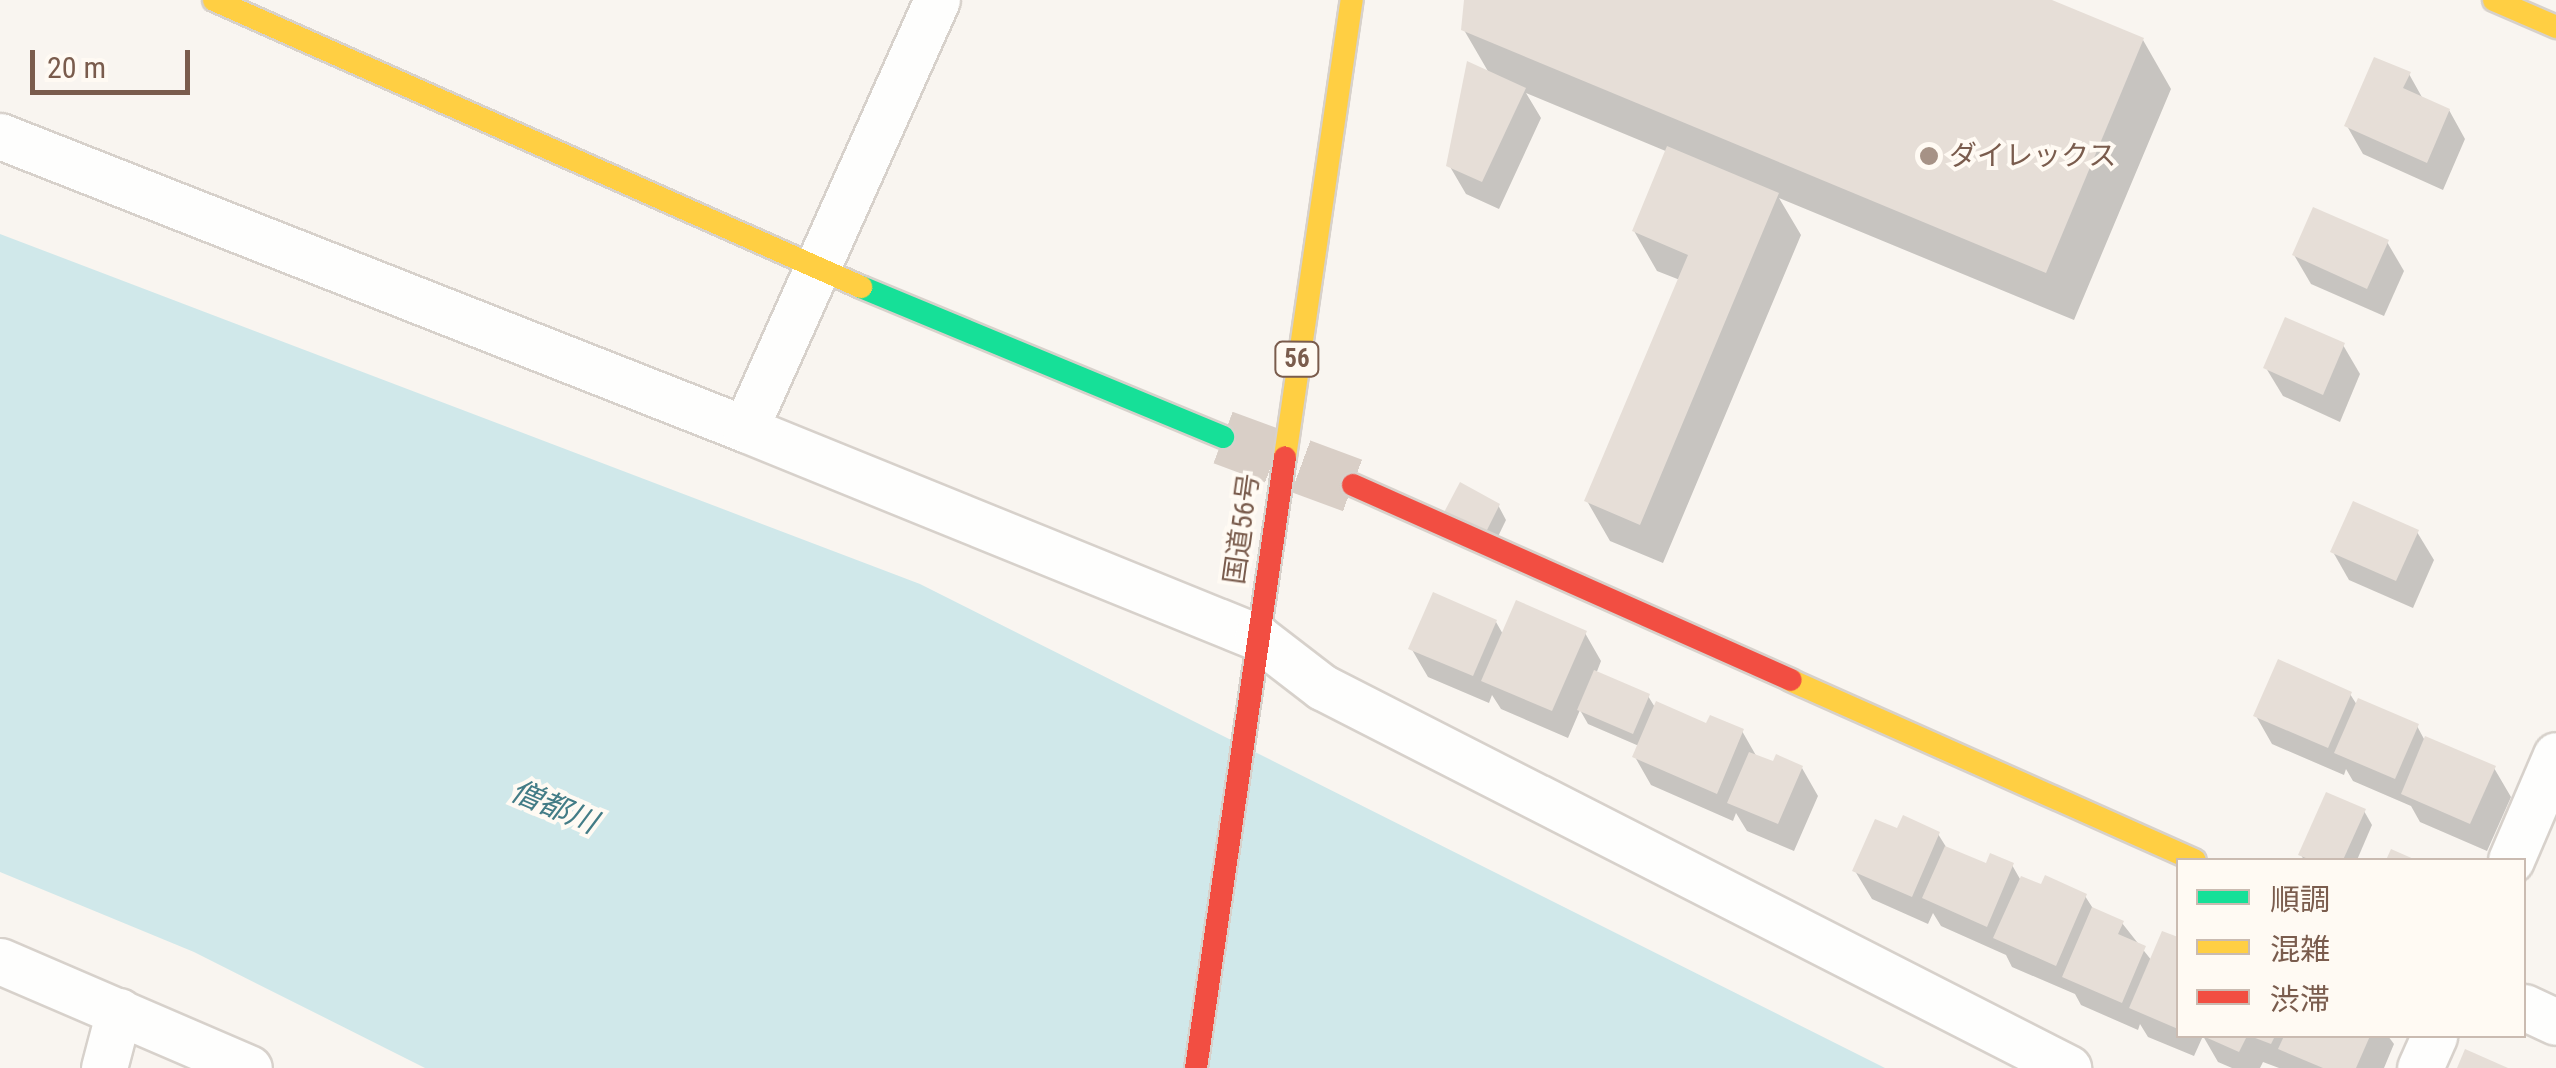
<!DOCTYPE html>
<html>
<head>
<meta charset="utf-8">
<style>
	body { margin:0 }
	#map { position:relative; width:2556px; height:1068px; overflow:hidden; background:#f9f5f0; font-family:"Roboto Condensed","Noto Sans JP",sans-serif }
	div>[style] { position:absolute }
	.water>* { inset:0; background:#d0e8ea }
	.shadow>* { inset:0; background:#0003 }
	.building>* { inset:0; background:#e6ded7 }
	.secondary-tunnel>* { height:55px; margin-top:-27.5px; transform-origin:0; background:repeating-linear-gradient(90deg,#d9cfc7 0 55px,transparent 0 83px) }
	.roads { filter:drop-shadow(2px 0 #d7d1cb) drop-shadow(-2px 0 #d7d1cb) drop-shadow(0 2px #d7d1cb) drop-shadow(0 -2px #d7d1cb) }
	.street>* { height:45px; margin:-22.5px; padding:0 22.5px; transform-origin:22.5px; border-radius:22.5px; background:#fefefd }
	.fast>* { height:22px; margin:-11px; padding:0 11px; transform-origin:11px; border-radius:11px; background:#16e098 }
	.slow>* { height:22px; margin:-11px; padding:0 11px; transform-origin:11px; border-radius:11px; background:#ffcf43 }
	.jam>* { height:22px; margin:-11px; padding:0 11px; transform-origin:11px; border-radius:11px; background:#f24e42 }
	.dots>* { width:28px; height:28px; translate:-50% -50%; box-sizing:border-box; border:5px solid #fffaf3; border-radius:50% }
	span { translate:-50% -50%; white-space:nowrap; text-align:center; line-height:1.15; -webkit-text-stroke:8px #fffaf3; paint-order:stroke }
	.shield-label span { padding:2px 8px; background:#fffaf3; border:2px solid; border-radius:8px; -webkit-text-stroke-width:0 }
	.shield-label { font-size:25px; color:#7a5c4d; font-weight:700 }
	.poi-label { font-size:28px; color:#7a5c4d }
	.left { translate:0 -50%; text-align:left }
	.street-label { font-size:28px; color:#7a5c4d }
	.water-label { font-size:30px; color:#437c86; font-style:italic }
	.legend { position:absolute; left:2176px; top:858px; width:350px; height:180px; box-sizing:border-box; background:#fffaf3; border:2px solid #cabbb1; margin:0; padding:12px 18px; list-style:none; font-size:30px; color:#7a5c4d }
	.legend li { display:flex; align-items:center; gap:20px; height:50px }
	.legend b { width:50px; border:2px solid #cabbb1 }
	.scale { position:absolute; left:30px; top:50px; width:160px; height:45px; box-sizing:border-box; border:5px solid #7a5c4d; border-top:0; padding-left:12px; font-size:30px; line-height:35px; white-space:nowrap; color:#7a5c4d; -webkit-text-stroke:8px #fffaf3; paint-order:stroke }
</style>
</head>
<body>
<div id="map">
	<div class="water">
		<div style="clip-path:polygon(0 234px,920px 584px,1885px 1068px,425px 1068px,194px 952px,0 872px)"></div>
	</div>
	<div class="shadow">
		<div style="clip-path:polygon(1467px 0,2045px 0,2143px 40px,2171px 89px,2074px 320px,1779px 198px,1801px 235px,1663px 563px,1610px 541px,1587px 501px,1680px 280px,1657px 271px,1634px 231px,1668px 152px,1526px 93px,1541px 118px,1499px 209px,1466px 194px,1449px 165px,1489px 73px,1464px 30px)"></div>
		<div style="clip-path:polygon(2409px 74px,2423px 99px,2449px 110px,2465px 139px,2443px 190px,2363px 154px,2347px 126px)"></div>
		<div style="clip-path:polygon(2387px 242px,2404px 271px,2384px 316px,2311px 284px,2294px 255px)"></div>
		<div style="clip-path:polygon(2343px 345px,2360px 374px,2340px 422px,2283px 396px,2266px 368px)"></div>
		<div style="clip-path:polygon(1461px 486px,1498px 505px,1506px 520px,1491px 551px)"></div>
		<div style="clip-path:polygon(2417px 532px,2434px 560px,2413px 608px,2349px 580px,2333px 552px)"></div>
		<div style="clip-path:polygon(1496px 622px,1504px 636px,1585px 633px,1601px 661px,1596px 674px,1648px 696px,1656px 709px,1707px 726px,1742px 731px,1758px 759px,1802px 768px,1818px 796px,1794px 851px,1747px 831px,1736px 813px,1733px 821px,1651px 785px,1635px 757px,1639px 746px,1588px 724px,1580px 710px,1568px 738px,1501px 709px,1492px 695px,1489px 703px,1428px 677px,1411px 648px)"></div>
		<div style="clip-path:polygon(2350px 694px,2357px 705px,2417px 726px,2424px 739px,2494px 768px,2511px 797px,2487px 851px,2420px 822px,2411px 806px,2353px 781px,2346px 769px,2344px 775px,2272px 744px,2256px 716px)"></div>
		<div style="clip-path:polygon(2364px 811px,2372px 825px,2357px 860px,2304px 860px,2301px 855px)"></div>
		<div style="clip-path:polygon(1898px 832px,1938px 834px,1948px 850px,1987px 867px,2012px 865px,2020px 879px,2085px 896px,2094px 910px,2122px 923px,2152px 961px,2164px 934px,2178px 940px,2178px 1036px,2388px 1036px,2394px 1044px,2384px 1068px,2279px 1068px,2263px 1062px,2260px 1068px,2232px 1068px,2218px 1062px,2203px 1036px,2194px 1056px,2148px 1037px,2140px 1024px,2138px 1030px,2081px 1005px,2075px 994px,2012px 967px,2006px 955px,1941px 926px,1933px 913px,1928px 924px,1872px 899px,1855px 871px)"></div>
	</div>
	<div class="building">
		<div style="clip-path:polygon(1464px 0,2052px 0,2144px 38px,2046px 273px,1461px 30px)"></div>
		<div style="clip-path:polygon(2374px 57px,2411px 72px,2403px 88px,2450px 109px,2427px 163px,2344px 126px)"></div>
		<div style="clip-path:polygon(1467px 61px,1526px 88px,1482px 182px,1446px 166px)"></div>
		<div style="clip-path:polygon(1667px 146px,1779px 193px,1640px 525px,1584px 501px,1688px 255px,1632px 231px)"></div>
		<div style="clip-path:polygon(2313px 207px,2389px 240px,2367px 289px,2292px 255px)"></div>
		<div style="clip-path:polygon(2285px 317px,2345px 343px,2323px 395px,2263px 368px)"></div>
		<div style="clip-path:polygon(1460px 482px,1500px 504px,1483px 538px,1441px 518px)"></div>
		<div style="clip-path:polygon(2353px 501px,2419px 530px,2396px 581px,2330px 552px)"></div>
		<div style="clip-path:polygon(1433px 592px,1497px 620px,1473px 676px,1408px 649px)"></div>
		<div style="clip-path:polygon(1516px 600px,1587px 631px,1552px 711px,1481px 681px)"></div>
		<div style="clip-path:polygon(2278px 659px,2352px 692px,2328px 748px,2253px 716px)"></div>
		<div style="clip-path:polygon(1594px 670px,1650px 694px,1633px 734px,1577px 710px)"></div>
		<div style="clip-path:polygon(2358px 698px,2419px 724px,2395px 779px,2334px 753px)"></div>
		<div style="clip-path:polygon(1656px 701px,1706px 723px,1710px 715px,1744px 729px,1717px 794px,1632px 757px)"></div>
		<div style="clip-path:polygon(2425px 736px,2496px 766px,2470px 824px,2401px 794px)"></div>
		<div style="clip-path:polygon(1749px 752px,1773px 761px,1776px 754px,1803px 766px,1778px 824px,1727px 803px)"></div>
		<div style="clip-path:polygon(2326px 792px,2366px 809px,2343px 860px,2311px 860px,2298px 855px)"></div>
		<div style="clip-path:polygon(1903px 815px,1940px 832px,1912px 897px,1852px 871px,1875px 819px,1897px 828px)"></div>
		<div style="clip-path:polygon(1945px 846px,1986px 863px,1990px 853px,2014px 863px,1987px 927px,1922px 898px)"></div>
		<div style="clip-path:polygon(2391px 849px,2416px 860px,2386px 860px)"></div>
		<div style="clip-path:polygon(2045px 875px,2087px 894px,2056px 966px,1993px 938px,2021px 876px,2041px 884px)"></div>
		<div style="clip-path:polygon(2092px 907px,2124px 921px,2118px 934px,2146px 946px,2122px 1003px,2062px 977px)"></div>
		<div style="clip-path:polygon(2162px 931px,2178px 937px,2178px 1029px,2129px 1008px)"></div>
		<div style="clip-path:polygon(2203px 1036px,2247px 1036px,2239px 1052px)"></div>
		<div style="clip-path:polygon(2250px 1036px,2275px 1036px,2271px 1044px)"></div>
		<div style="clip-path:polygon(2284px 1036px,2370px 1036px,2356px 1068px,2323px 1068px,2278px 1049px)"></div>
		<div style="clip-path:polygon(2465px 1049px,2508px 1068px,2457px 1068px)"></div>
	</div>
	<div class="secondary-tunnel">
		<div style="left:1223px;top:437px;width:139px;rotate:20.3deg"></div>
	</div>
	<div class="roads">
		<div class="street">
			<div style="left:0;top:136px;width:801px;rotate:21.47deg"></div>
			<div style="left:745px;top:429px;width:470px;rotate:-65.9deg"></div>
			<div style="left:745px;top:429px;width:553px;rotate:22.11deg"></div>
			<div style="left:1257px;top:637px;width:82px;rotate:37.6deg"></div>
			<div style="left:1322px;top:687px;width:838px;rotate:27.05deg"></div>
			<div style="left:2511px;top:860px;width:114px;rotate:-66.8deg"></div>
			<div style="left:0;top:961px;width:271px;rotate:23.3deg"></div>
			<div style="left:2524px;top:1007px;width:35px;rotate:25deg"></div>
			<div style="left:104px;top:1068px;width:59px;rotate:-75.3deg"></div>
			<div style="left:2420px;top:1068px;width:35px;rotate:-66deg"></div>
		</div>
		<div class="fast">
			<div style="left:861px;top:287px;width:392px;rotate:22.5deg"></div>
		</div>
		<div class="slow">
			<div style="left:214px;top:0;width:708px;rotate:23.92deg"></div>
			<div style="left:2494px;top:0;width:68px;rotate:23.5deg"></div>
			<div style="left:1285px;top:457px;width:462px;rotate:-81.7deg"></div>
			<div style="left:1790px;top:680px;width:443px;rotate:24deg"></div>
		</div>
		<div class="jam">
			<div style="left:1353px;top:485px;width:479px;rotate:24deg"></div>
			<div style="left:1196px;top:1068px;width:617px;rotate:-81.71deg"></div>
		</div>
	</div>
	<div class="dots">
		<div style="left:1929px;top:156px;background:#a69286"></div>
	</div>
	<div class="shield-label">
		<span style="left:1297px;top:359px">56</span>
	</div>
	<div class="poi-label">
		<span class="left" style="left:1949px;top:156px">ダイレックス</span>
	</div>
	<div class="street-label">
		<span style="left:1242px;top:529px;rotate:-82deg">国道56号</span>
	</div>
	<div class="water-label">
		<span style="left:554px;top:807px;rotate:23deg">僧都川</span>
	</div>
	<ul class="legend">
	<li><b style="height:12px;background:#16e098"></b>順調</li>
	<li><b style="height:12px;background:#ffcf43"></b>混雑</li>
	<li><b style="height:12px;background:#f24e42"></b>渋滞</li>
	</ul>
	<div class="scale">20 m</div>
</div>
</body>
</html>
